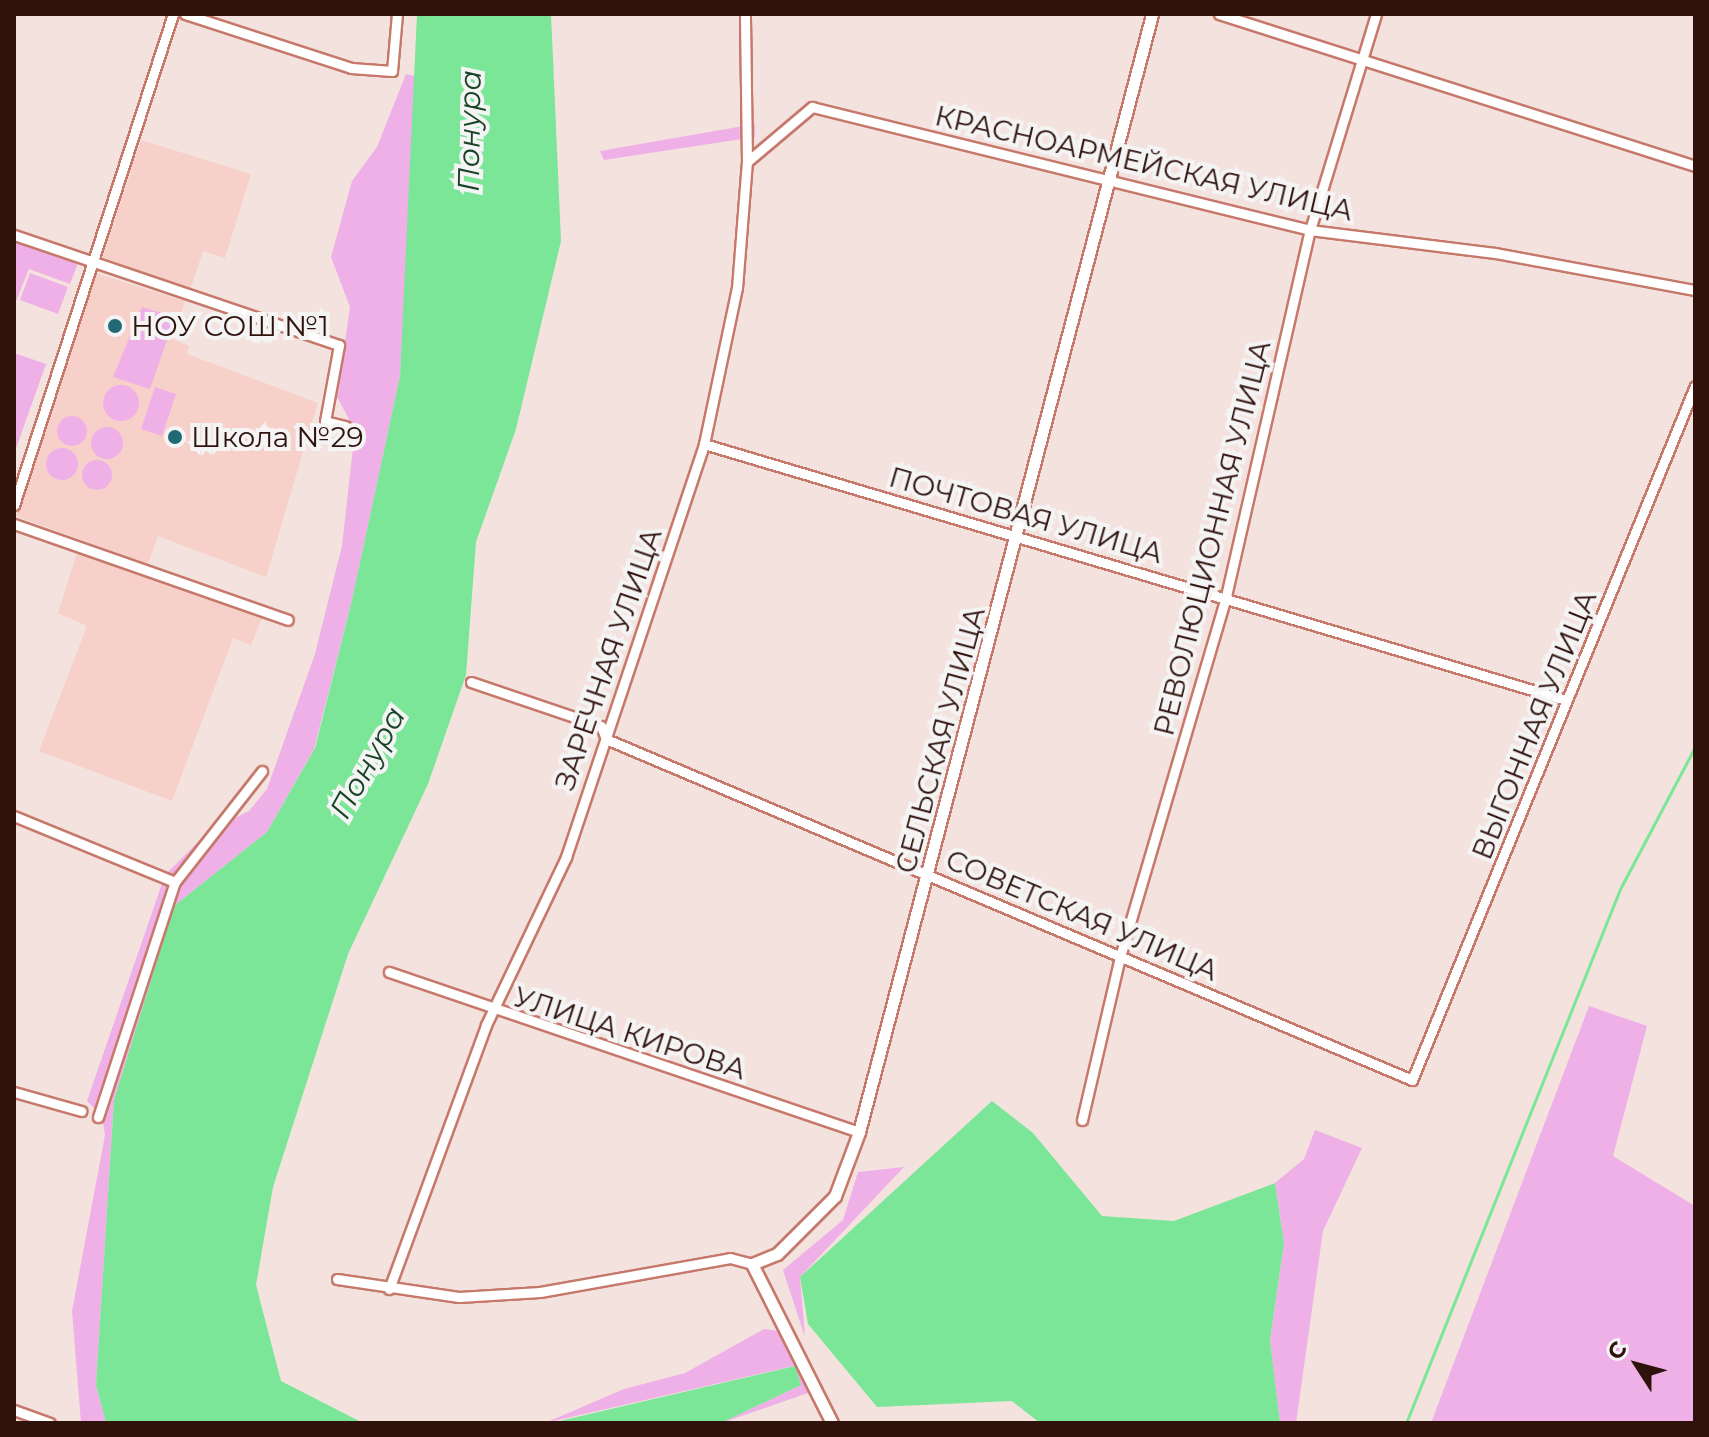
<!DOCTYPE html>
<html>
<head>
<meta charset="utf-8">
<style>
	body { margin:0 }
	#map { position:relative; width:1709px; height:1437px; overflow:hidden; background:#f4e2de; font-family:Montserrat,sans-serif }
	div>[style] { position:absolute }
	.built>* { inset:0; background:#f6d0c9 }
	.green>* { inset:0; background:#efb0e7 }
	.round { border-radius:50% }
	.water>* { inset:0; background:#7be698 }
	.stream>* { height:3px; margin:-1.5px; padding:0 1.5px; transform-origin:1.5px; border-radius:1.5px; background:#7be698 }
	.roads { filter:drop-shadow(2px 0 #c6796b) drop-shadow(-2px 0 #c6796b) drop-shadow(0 2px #c6796b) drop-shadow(0 -2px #c6796b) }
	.minor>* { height:9px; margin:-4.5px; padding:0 4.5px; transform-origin:4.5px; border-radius:4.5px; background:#fff }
	.tertiary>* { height:11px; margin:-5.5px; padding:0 5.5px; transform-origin:5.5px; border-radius:5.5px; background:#fff }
	.dots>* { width:22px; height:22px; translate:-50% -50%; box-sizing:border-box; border:4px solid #f4f4f4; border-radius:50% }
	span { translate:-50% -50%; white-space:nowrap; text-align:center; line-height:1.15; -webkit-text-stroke:8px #f4f4f4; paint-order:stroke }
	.street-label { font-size:28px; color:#30120d }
	.poi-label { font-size:28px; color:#30120d }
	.left { translate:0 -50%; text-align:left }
	.water-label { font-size:30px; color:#184425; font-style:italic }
	.frame { position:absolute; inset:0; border:16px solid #30120d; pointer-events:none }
	.north { position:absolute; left:1597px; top:1325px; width:80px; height:80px; -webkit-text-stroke:6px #f4f4f4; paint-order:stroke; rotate:306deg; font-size:22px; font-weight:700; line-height:32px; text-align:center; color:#30120d }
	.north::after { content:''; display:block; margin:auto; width:28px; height:36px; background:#30120d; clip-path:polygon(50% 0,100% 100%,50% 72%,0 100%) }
</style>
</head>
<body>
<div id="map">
	<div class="built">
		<div style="clip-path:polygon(141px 140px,251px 174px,225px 258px,203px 251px,191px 288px,101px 263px)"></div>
		<div style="clip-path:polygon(94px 273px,185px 301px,174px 340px,189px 346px,187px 354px,318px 403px,310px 428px,333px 437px,331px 444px,308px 435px,266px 577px,158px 536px,148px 564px,16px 516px)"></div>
		<div style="clip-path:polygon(78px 550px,262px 618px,251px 645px,233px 638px,172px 801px,39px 751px,87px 626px,58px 613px)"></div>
	</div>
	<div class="green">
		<div style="clip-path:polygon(406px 74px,418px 77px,400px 376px,352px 600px,314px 749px,267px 832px,174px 906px,114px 1100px,96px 1385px,106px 1423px,81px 1423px,72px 1311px,105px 1135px,102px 1116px,87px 1101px,165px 875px,210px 830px,249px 811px,267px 789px,315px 654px,342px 546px,355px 430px,337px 397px,350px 307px,331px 257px,352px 181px,377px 147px)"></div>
		<div style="clip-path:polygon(755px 124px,755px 137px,604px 160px,600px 151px)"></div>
		<div style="clip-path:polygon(14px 240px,78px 263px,70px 284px,29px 269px,14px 306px)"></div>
		<div style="clip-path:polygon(30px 273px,68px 287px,58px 314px,20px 300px)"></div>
		<div style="clip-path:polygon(142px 307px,175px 317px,150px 389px,113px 377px)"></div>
		<div style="clip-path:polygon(14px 353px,46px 364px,14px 454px)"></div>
		<div class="round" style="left:103px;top:385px;width:36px;height:36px"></div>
		<div style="clip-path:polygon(155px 387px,176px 394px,162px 436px,141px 429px)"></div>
		<div class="round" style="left:57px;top:416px;width:30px;height:30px"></div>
		<div class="round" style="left:91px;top:427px;width:32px;height:32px"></div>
		<div class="round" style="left:46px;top:448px;width:32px;height:32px"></div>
		<div class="round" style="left:82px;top:460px;width:30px;height:30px"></div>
		<div style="clip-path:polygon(1589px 1006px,1647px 1026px,1613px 1156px,1695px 1206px,1695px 1423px,1431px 1423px)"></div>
		<div style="clip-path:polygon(1315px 1130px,1362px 1148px,1323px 1231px,1296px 1423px,1280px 1423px,1270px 1340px,1284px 1243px,1275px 1183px,1304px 1159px)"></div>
		<div style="clip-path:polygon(904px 1167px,800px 1277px,805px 1337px,783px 1270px,843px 1220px,858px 1172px)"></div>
		<div style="clip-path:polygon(764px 1329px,779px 1331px,811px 1392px,721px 1423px,801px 1385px,794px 1366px,545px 1423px,624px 1389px,685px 1373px)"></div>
	</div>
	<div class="water">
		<div style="clip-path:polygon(417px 14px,551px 14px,561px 241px,516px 429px,476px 542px,466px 675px,428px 784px,348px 954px,273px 1187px,256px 1285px,281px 1381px,363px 1423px,106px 1423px,96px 1385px,114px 1100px,174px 906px,267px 832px,315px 748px,352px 600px,400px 376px)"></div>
		<div style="clip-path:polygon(992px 1101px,1033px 1133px,1102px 1216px,1174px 1221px,1275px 1183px,1284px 1243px,1270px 1340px,1280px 1423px,1040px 1423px,1012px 1401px,877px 1407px,808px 1324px,800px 1277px)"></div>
		<div style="clip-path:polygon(795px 1366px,801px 1385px,721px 1423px,551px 1423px)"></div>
	</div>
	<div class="stream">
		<div style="left:1406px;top:1423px;width:575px;rotate:-68.16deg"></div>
		<div style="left:1620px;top:889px;width:161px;rotate:-62.2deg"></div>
	</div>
	<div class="roads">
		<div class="minor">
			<div style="left:185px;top:14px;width:175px;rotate:18deg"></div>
			<div style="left:351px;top:68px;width:41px;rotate:4.2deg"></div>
			<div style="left:392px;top:71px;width:57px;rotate:-85deg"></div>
			<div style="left:1219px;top:14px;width:500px;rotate:17.7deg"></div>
			<div style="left:748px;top:161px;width:84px;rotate:-40.2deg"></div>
			<div style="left:812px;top:107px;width:513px;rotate:13.87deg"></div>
			<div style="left:1310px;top:230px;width:186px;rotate:7.1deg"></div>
			<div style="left:1495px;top:253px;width:203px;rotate:10.5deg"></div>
			<div style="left:14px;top:235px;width:343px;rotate:18.7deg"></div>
			<div style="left:339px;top:345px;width:77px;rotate:100.4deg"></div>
			<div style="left:325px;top:421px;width:21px;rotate:14deg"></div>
			<div style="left:704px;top:444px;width:899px;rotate:16.54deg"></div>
			<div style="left:14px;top:505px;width:516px;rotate:-72.06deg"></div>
			<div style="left:14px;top:524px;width:290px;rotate:19.3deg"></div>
			<div style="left:471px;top:682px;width:137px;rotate:18.7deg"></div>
			<div style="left:601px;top:726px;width:14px;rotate:69deg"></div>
			<div style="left:606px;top:739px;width:875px;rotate:22.93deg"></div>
			<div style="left:1412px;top:1080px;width:749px;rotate:-67.82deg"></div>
			<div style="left:14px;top:816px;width:174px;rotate:22.3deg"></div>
			<div style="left:389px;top:972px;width:496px;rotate:18.8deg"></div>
			<div style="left:14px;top:1092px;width:70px;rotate:15.8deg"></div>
			<div style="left:98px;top:1117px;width:247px;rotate:-71.9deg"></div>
			<div style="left:175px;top:882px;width:141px;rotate:-51.9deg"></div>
			<div style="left:1082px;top:1120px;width:167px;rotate:-76.9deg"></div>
			<div style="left:1120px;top:957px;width:376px;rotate:-73.6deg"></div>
			<div style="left:1226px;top:596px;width:376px;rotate:-77.1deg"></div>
			<div style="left:1310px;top:230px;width:226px;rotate:-73deg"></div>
			<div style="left:337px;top:1279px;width:123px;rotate:8.4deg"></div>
			<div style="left:459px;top:1297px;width:81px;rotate:-3.5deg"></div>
			<div style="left:540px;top:1292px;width:193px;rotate:-10.1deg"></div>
			<div style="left:730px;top:1258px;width:23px;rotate:15deg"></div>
			<div style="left:389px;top:1289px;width:281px;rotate:-69.8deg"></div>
			<div style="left:486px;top:1025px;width:186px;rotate:-64.5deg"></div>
			<div style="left:566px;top:857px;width:435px;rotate:-71.5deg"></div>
			<div style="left:704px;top:444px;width:159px;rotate:-78.1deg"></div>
			<div style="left:737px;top:288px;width:127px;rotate:-85.5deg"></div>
			<div style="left:747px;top:161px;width:147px;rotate:-90.8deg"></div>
			<div style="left:14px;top:1410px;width:38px;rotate:20deg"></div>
		</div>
		<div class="tertiary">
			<div style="left:832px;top:1423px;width:178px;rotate:-116.7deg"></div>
			<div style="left:752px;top:1264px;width:27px;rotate:-22deg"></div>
			<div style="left:777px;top:1254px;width:82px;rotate:-45deg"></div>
			<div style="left:835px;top:1196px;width:68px;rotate:-69.4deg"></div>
			<div style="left:859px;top:1132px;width:1156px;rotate:-75.31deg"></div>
		</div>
	</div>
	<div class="dots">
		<div style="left:115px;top:326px;background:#206975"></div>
		<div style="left:175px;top:437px;background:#206975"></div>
	</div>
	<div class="street-label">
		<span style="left:1144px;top:163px;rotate:13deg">КРАСНОАРМЕЙСКАЯ УЛИЦА</span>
		<span style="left:1026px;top:515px;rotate:16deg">ПОЧТОВАЯ УЛИЦА</span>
		<span style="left:1212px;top:538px;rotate:-76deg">РЕВОЛЮЦИОННАЯ УЛИЦА</span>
		<span style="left:608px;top:659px;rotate:-71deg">ЗАРЕЧНАЯ УЛИЦА</span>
		<span style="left:1534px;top:725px;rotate:-68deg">ВЫГОННАЯ УЛИЦА</span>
		<span style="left:940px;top:740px;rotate:-75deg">СЕЛЬСКАЯ УЛИЦА</span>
		<span style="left:1082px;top:915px;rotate:23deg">СОВЕТСКАЯ УЛИЦА</span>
		<span style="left:630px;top:1033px;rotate:18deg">УЛИЦА КИРОВА</span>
	</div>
	<div class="poi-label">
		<span class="left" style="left:131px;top:326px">НОУ СОШ №1</span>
		<span class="left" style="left:191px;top:437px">Школа №29</span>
	</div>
	<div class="water-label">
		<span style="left:470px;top:131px;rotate:-89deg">Понура</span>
		<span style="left:368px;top:763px;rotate:-61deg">Понура</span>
	</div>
	<div class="frame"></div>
	<div class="north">С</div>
</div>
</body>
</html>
